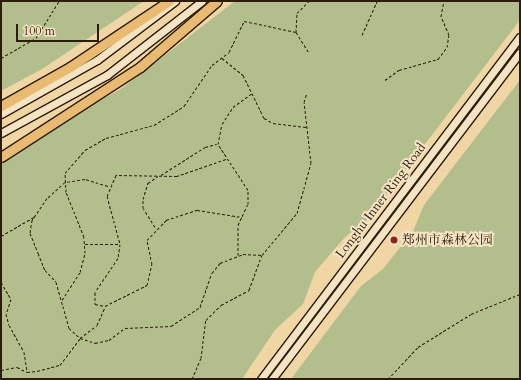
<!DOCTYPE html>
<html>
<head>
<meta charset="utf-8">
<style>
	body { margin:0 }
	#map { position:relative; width:521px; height:380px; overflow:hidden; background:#f0d5a5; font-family:Cardo,"Noto Serif SC",serif }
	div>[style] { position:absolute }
	.green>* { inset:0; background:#b2be8c }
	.path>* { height:1px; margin-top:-0.5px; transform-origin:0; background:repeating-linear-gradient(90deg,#2d1c0b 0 3px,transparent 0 5px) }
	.roads { filter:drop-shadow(1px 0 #2d1c0b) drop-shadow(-1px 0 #2d1c0b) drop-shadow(0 1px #2d1c0b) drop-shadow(0 -1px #2d1c0b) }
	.secondary>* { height:7px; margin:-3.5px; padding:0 3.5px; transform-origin:3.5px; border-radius:3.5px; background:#f5e4c4 }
	.highway>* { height:9px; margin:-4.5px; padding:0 4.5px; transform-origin:4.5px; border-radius:4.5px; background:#e8ba72 }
	.dots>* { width:11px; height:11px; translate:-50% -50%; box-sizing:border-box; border:2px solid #f5e4c4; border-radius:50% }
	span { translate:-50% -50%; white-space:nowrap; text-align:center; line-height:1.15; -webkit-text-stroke:4px #f5e4c4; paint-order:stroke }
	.street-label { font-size:13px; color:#2d1c0b }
	.poi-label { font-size:13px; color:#2d1c0b }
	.left { translate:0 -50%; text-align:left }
	.frame { position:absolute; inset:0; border:2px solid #2d1c0b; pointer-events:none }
	.scale { position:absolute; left:16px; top:24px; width:83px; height:18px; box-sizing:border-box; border:2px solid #2d1c0b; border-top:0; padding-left:5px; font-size:12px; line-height:14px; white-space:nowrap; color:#2d1c0b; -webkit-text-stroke:3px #f5e4c4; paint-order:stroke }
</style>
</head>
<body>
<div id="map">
	<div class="green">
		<div style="clip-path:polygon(1px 1px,144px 1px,42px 69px,1px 91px)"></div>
		<div style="clip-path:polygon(235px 1px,520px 1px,520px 20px,367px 220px,345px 237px,315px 272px,303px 304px,275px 330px,242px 379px,1px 379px,1px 155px,121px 89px)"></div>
		<div style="clip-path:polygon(520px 80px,520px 379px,291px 379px,361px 286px,383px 269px,413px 231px,424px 205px)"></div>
	</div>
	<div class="path">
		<div style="left:296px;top:32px;width:19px;rotate:-87deg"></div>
		<div style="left:297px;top:13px;width:17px;rotate:-45deg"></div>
		<div style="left:362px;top:35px;width:37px;rotate:-66deg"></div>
		<div style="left:1px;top:58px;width:40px;rotate:-29.7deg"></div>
		<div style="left:36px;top:38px;width:44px;rotate:-58.1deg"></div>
		<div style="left:222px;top:58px;width:27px;rotate:39deg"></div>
		<div style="left:243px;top:75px;width:48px;rotate:64deg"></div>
		<div style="left:264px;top:118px;width:10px;rotate:29deg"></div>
		<div style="left:273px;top:123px;width:35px;rotate:7deg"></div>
		<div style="left:385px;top:80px;width:17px;rotate:-36deg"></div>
		<div style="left:399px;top:70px;width:41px;rotate:-15.8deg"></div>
		<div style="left:438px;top:59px;width:15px;rotate:-53deg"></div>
		<div style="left:447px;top:47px;width:12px;rotate:-81deg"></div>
		<div style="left:449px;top:35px;width:21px;rotate:-113deg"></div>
		<div style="left:441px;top:16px;width:15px;rotate:-79deg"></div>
		<div style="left:226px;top:159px;width:52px;rotate:160.9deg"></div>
		<div style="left:177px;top:176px;width:61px;rotate:-179.1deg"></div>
		<div style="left:116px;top:175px;width:23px;rotate:113deg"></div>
		<div style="left:107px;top:196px;width:50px;rotate:74.8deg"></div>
		<div style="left:120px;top:244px;width:14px;rotate:98deg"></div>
		<div style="left:118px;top:258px;width:41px;rotate:124.1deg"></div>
		<div style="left:95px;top:292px;width:12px;rotate:90deg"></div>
		<div style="left:95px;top:304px;width:10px;rotate:11deg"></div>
		<div style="left:105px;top:306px;width:47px;rotate:-26.6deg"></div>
		<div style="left:147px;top:285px;width:22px;rotate:-77deg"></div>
		<div style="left:152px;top:264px;width:25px;rotate:-102deg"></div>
		<div style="left:147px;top:240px;width:28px;rotate:-46deg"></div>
		<div style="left:166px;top:220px;width:33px;rotate:-18deg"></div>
		<div style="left:197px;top:210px;width:45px;rotate:9deg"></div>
		<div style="left:161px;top:175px;width:52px;rotate:-32.5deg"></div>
		<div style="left:205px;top:147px;width:12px;rotate:-14deg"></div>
		<div style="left:108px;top:186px;width:24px;rotate:-163deg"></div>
		<div style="left:85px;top:179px;width:20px;rotate:171deg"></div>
		<div style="left:65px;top:182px;width:24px;rotate:138deg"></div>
		<div style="left:47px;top:198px;width:27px;rotate:124deg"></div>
		<div style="left:32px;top:220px;width:13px;rotate:99deg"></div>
		<div style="left:30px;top:233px;width:22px;rotate:68deg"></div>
		<div style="left:38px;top:253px;width:18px;rotate:68deg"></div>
		<div style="left:45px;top:270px;width:16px;rotate:47deg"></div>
		<div style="left:56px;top:282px;width:48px;rotate:74.2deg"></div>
		<div style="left:69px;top:328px;width:15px;rotate:42deg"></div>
		<div style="left:80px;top:338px;width:16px;rotate:18deg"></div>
		<div style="left:95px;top:343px;width:14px;rotate:-12deg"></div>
		<div style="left:109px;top:340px;width:20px;rotate:-37deg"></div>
		<div style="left:125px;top:328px;width:46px;rotate:-2.5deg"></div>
		<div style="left:171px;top:326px;width:35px;rotate:-33deg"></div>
		<div style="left:200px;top:307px;width:36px;rotate:-71deg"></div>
		<div style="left:212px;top:273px;width:13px;rotate:-51deg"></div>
		<div style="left:220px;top:263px;width:25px;rotate:-21deg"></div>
		<div style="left:243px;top:254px;width:19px;rotate:3deg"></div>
		<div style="left:155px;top:227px;width:22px;rotate:-122deg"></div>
		<div style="left:143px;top:208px;width:9px;rotate:-90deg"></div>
		<div style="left:143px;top:199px;width:17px;rotate:-73deg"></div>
		<div style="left:148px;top:183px;width:12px;rotate:-35deg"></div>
		<div style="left:1px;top:236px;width:39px;rotate:-30deg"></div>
		<div style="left:85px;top:244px;width:35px"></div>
		<div style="left:238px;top:255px;width:30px;rotate:-90deg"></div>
		<div style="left:238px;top:225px;width:23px;rotate:-65deg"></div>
		<div style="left:248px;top:204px;width:14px;rotate:-90deg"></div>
		<div style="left:248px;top:190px;width:55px;rotate:-123.1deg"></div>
		<div style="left:218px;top:144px;width:20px;rotate:-79deg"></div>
		<div style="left:222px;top:124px;width:20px;rotate:-57deg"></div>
		<div style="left:233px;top:107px;width:24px;rotate:-36deg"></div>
		<div style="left:1px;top:282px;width:20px;rotate:60deg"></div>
		<div style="left:11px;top:299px;width:16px;rotate:108deg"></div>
		<div style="left:6px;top:314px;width:11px;rotate:75deg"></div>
		<div style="left:9px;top:325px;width:31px;rotate:61deg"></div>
		<div style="left:24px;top:352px;width:20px;rotate:81deg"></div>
		<div style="left:62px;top:300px;width:33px;rotate:-57deg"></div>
		<div style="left:80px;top:272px;width:20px;rotate:-75deg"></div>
		<div style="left:85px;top:253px;width:16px;rotate:-94deg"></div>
		<div style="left:84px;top:237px;width:48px;rotate:-111.8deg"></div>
		<div style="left:66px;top:192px;width:19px;rotate:-93deg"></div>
		<div style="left:65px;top:173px;width:30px;rotate:-49deg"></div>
		<div style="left:85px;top:150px;width:24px;rotate:-30deg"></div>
		<div style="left:106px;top:138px;width:50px;rotate:-15.2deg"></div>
		<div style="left:154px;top:125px;width:36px;rotate:-32deg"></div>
		<div style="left:184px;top:106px;width:50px;rotate:-55.7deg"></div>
		<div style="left:212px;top:65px;width:21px;rotate:-37deg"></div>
		<div style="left:229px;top:52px;width:34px;rotate:-64deg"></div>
		<div style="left:244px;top:21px;width:53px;rotate:11.9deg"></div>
		<div style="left:296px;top:32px;width:25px;rotate:58deg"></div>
		<div style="left:1px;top:370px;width:16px;rotate:-11deg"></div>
		<div style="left:17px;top:367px;width:11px;rotate:27deg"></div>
		<div style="left:27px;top:372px;width:10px;rotate:-6deg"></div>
		<div style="left:37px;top:371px;width:24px;rotate:-15deg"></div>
		<div style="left:60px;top:365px;width:34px;rotate:-53deg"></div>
		<div style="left:80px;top:338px;width:21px;rotate:-37deg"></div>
		<div style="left:97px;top:325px;width:20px;rotate:-66deg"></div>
		<div style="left:192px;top:379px;width:23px;rotate:-67deg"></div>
		<div style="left:201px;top:358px;width:38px;rotate:-83deg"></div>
		<div style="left:206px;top:320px;width:21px;rotate:-45deg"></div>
		<div style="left:221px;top:305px;width:32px;rotate:-28deg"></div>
		<div style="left:249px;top:290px;width:37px;rotate:-70deg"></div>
		<div style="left:262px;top:255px;width:55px;rotate:-50.2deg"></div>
		<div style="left:297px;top:213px;width:52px;rotate:-74.4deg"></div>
		<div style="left:311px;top:163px;width:61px;rotate:-96.5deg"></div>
		<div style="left:304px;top:102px;width:9px;rotate:-72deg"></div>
		<div style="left:388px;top:379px;width:44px;rotate:-46.8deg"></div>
		<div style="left:418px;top:347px;width:62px;rotate:-31.9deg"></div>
		<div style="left:471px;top:314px;width:53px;rotate:-22.2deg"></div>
	</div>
	<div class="roads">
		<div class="secondary">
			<div style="left:1px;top:114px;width:110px;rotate:-29.4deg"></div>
			<div style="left:97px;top:60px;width:98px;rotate:-37.1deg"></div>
			<div style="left:1px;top:133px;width:121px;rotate:-28.7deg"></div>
			<div style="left:107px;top:75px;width:120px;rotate:-37.9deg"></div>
			<div style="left:261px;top:379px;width:429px;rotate:-52.9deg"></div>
			<div style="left:272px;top:379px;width:410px;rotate:-52.8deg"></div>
		</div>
		<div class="highway">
			<div style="left:1px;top:106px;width:79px;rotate:-29.5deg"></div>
			<div style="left:70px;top:67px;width:119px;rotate:-33.7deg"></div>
			<div style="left:1px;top:157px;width:166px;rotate:-32.9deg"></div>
			<div style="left:140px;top:67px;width:101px;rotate:-40.6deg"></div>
		</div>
	</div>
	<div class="dots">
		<div style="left:394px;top:240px;background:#8f2418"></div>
	</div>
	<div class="street-label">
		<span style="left:381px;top:201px;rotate:-53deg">Longhu Inner Ring Road</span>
	</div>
	<div class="poi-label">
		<span class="left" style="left:402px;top:240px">郑州市森林公园</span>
	</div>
	<div class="frame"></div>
	<div class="scale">100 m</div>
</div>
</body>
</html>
